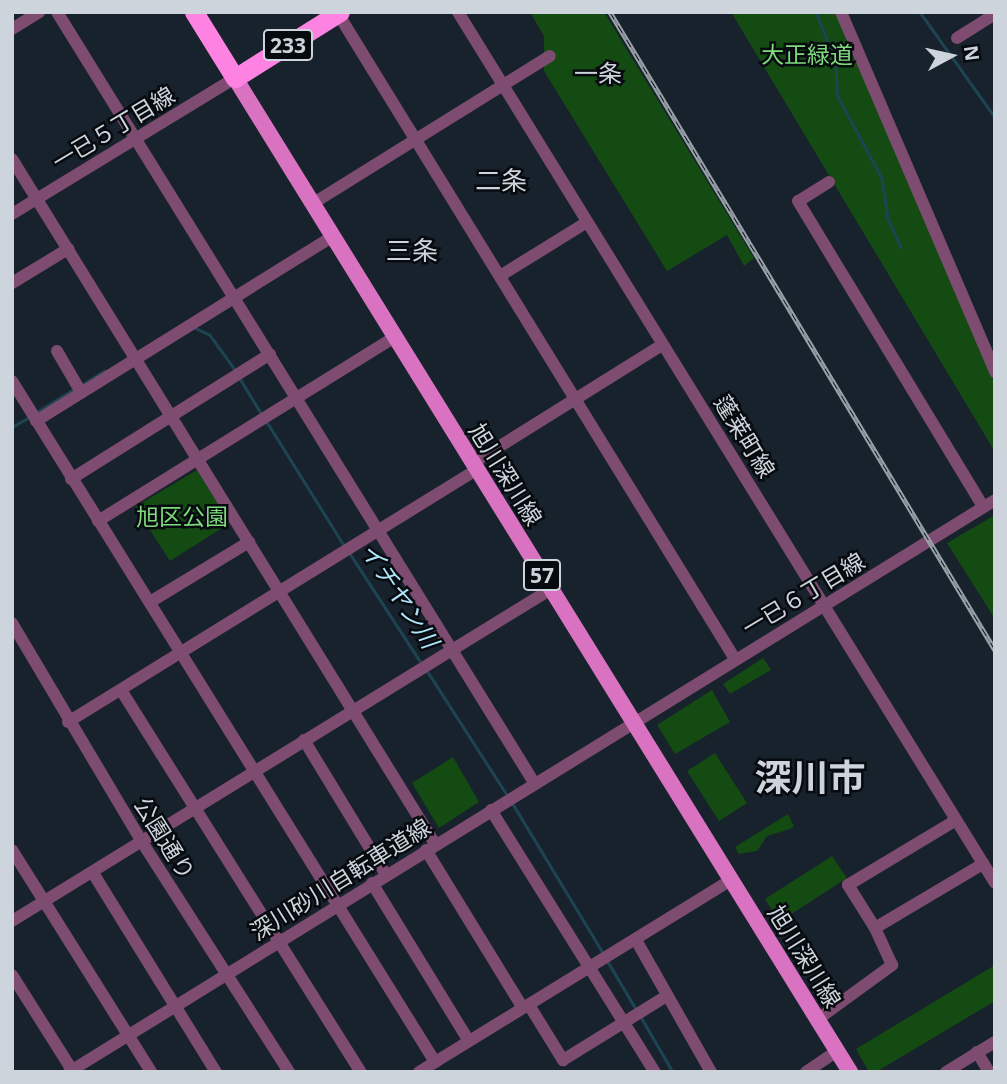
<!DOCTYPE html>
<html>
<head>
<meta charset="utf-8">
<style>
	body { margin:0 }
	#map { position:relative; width:1007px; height:1084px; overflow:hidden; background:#18222c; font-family:"Open Sans","Noto Sans JP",sans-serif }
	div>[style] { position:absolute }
	.green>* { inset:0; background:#134b13 }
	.stream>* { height:2.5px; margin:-1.25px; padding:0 1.25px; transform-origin:1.25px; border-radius:1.25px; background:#1d4453 }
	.minor>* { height:12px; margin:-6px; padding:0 6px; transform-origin:6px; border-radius:6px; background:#7d4c70 }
	.major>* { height:16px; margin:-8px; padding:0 8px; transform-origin:8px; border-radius:8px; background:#d973c1 }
	.highway>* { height:19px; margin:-9.5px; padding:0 9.5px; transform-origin:9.5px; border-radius:9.5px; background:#fe82e1 }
	.rail>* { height:5px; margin-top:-2.5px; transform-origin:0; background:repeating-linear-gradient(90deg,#070b0f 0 8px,#9aa2aa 0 16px); box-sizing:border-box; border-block:2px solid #9aa2aa }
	span { translate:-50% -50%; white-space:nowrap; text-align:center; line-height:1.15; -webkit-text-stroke:5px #070b0f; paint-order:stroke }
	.shield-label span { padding:2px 5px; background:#070b0f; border:2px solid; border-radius:5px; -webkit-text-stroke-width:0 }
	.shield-label { font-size:21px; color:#cdd4db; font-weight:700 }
	.park-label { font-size:23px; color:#7eda7b }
	.street-label { font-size:23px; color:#cdd4db }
	.neighbourhood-label { font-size:24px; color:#cdd4db }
	.water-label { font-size:24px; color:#afe4fb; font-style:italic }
	.quarter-label { font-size:26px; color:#cdd4db }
	.town-label { font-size:37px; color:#cdd4db; font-weight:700 }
	.frame { position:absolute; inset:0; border:14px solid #cdd4db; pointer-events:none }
	.north { position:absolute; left:916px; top:21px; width:70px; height:70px; -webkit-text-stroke:5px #070b0f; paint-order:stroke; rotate:82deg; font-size:19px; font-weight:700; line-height:28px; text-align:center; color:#cdd4db }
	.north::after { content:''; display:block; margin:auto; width:24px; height:32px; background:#cdd4db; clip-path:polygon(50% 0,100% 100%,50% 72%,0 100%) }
</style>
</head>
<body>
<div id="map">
	<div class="green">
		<div style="clip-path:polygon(530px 12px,604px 12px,754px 258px,744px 266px,727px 235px,667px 271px,544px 71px,544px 36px)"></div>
		<div style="clip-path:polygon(731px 12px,835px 12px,995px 383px,995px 452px)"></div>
		<div style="clip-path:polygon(197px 470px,230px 523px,170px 561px,135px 507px)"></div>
		<div style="clip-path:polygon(995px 515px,995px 619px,947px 543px)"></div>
		<div style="clip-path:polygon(763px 658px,771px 670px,730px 694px,723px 684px)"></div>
		<div style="clip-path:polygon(712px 690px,730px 722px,675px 754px,657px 725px)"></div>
		<div style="clip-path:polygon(715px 753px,747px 803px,719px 821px,687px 771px)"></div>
		<div style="clip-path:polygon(453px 757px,479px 802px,439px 828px,412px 783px)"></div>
		<div style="clip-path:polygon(788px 814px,794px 826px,790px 829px,767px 836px,757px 851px,739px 854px,735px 847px)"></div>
		<div style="clip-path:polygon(832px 856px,847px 878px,779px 922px,765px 899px)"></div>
		<div style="clip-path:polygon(995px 965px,995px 1001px,876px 1072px,869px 1072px,856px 1049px)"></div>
	</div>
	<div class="stream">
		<div style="left:816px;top:12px;width:54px;rotate:68.2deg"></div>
		<div style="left:836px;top:62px;width:33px;rotate:88deg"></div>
		<div style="left:837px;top:95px;width:94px;rotate:61.5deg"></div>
		<div style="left:882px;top:178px;width:40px;rotate:81.5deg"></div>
		<div style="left:888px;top:218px;width:32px;rotate:66deg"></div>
		<div style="left:920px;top:12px;width:129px;rotate:54.5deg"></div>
		<div style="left:193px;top:327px;width:19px;rotate:25deg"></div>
		<div style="left:210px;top:335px;width:44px;rotate:54.2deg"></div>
		<div style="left:239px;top:377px;width:42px;rotate:58.6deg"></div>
		<div style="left:83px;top:384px;width:25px;rotate:-32deg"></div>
		<div style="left:35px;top:413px;width:46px;rotate:-31.6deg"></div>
		<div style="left:267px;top:422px;width:147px;rotate:58deg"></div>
		<div style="left:12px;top:427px;width:20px;rotate:-30deg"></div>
		<div style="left:349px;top:552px;width:134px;rotate:56.9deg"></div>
		<div style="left:426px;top:669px;width:151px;rotate:57.2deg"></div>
		<div style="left:513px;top:804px;width:175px;rotate:58.8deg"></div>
		<div style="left:607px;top:960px;width:57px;rotate:59.4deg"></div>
		<div style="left:641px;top:1017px;width:64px;rotate:59.8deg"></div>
	</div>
	<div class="minor">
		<div style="left:57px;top:12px;width:908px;rotate:58.24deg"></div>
		<div style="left:337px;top:12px;width:760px;rotate:58.4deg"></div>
		<div style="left:458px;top:12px;width:1023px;rotate:58.34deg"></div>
		<div style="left:841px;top:12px;width:392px;rotate:66.8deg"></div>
		<div style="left:12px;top:29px;width:32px;rotate:-32deg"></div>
		<div style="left:957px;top:38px;width:45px;rotate:-32.3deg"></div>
		<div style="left:12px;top:159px;width:805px;rotate:58.3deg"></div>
		<div style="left:829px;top:182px;width:36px;rotate:148deg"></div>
		<div style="left:798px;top:201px;width:358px;rotate:58.8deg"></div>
		<div style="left:312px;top:204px;width:280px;rotate:-31.9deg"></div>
		<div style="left:12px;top:214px;width:261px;rotate:-31.4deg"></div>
		<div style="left:500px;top:276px;width:102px;rotate:-31.8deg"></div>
		<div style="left:12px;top:283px;width:66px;rotate:-31.3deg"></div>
		<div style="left:57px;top:351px;width:48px;rotate:59.7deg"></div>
		<div style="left:12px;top:381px;width:802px;rotate:58.15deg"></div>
		<div style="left:36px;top:421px;width:350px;rotate:-31.9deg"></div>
		<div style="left:473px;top:463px;width:223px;rotate:-32deg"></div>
		<div style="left:71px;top:479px;width:235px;rotate:-32.1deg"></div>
		<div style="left:98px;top:521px;width:349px;rotate:-31.8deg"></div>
		<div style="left:150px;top:602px;width:116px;rotate:-31.2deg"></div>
		<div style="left:12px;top:623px;width:255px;rotate:59.3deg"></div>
		<div style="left:142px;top:842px;width:273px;rotate:57.4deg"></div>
		<div style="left:121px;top:690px;width:451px;rotate:57.9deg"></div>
		<div style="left:68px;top:722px;width:481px;rotate:-31.7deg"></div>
		<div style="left:304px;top:740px;width:158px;rotate:58.7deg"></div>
		<div style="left:491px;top:810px;width:309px;rotate:58deg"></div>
		<div style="left:12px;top:850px;width:262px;rotate:57.9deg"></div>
		<div style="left:426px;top:850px;width:185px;rotate:58.5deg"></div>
		<div style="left:93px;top:873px;width:234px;rotate:58.3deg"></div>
		<div style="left:372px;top:883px;width:185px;rotate:58.5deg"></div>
		<div style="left:12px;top:921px;width:633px;rotate:-31.63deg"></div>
		<div style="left:875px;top:928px;width:51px;rotate:-122.1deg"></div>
		<div style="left:848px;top:885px;width:126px;rotate:-31deg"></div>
		<div style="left:636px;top:940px;width:152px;rotate:60.4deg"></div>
		<div style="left:12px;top:975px;width:112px;rotate:57.7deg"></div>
		<div style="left:529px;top:1005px;width:65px;rotate:58.3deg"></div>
		<div style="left:563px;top:1060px;width:120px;rotate:-31.7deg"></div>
		<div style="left:818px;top:1019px;width:92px;rotate:-36.1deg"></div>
		<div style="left:892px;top:965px;width:41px;rotate:-114.7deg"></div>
		<div style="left:875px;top:928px;width:126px;rotate:-30.7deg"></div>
		<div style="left:977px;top:1052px;width:23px;rotate:59deg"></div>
		<div style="left:69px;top:1072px;width:1088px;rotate:-31.7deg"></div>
		<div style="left:419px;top:1072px;width:366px;rotate:-31.6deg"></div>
		<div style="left:806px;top:1072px;width:37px;rotate:-34deg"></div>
		<div style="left:946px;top:1072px;width:57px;rotate:-31.5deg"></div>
	</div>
	<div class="major">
		<div style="left:235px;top:78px;width:1169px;rotate:58.25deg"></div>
	</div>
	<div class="highway">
		<div style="left:194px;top:12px;width:78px;rotate:58.2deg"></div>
		<div style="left:235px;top:78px;width:124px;rotate:-32.2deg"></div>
	</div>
	<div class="rail">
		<div style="left:610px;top:12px;width:745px;rotate:58.89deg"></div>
	</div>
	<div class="shield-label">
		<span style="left:288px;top:45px">233</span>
		<span style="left:542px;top:575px">57</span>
	</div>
	<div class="park-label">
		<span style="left:807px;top:54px">大正緑道</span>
		<span style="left:182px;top:516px">旭区公園</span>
	</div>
	<div class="street-label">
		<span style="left:113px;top:128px;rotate:-31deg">一已５丁目線</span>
		<span style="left:745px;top:436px;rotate:58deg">蓬莱町線</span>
		<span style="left:506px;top:474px;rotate:58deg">旭川深川線</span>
		<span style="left:803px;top:594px;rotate:-31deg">一已６丁目線</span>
		<span style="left:165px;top:838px;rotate:58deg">公園通り</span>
		<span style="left:340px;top:879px;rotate:-32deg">深川砂川自転車道線</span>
		<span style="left:805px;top:956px;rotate:58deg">旭川深川線</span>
	</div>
	<div class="neighbourhood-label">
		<span style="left:598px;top:73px">一条</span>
	</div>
	<div class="water-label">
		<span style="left:400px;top:595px;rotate:57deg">イチヤン川</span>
	</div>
	<div class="quarter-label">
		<span style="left:501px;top:181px">二条</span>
		<span style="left:412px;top:251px">三条</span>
	</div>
	<div class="town-label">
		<span style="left:810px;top:777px">深川市</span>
	</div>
	<div class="frame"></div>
	<div class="north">N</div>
</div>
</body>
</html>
